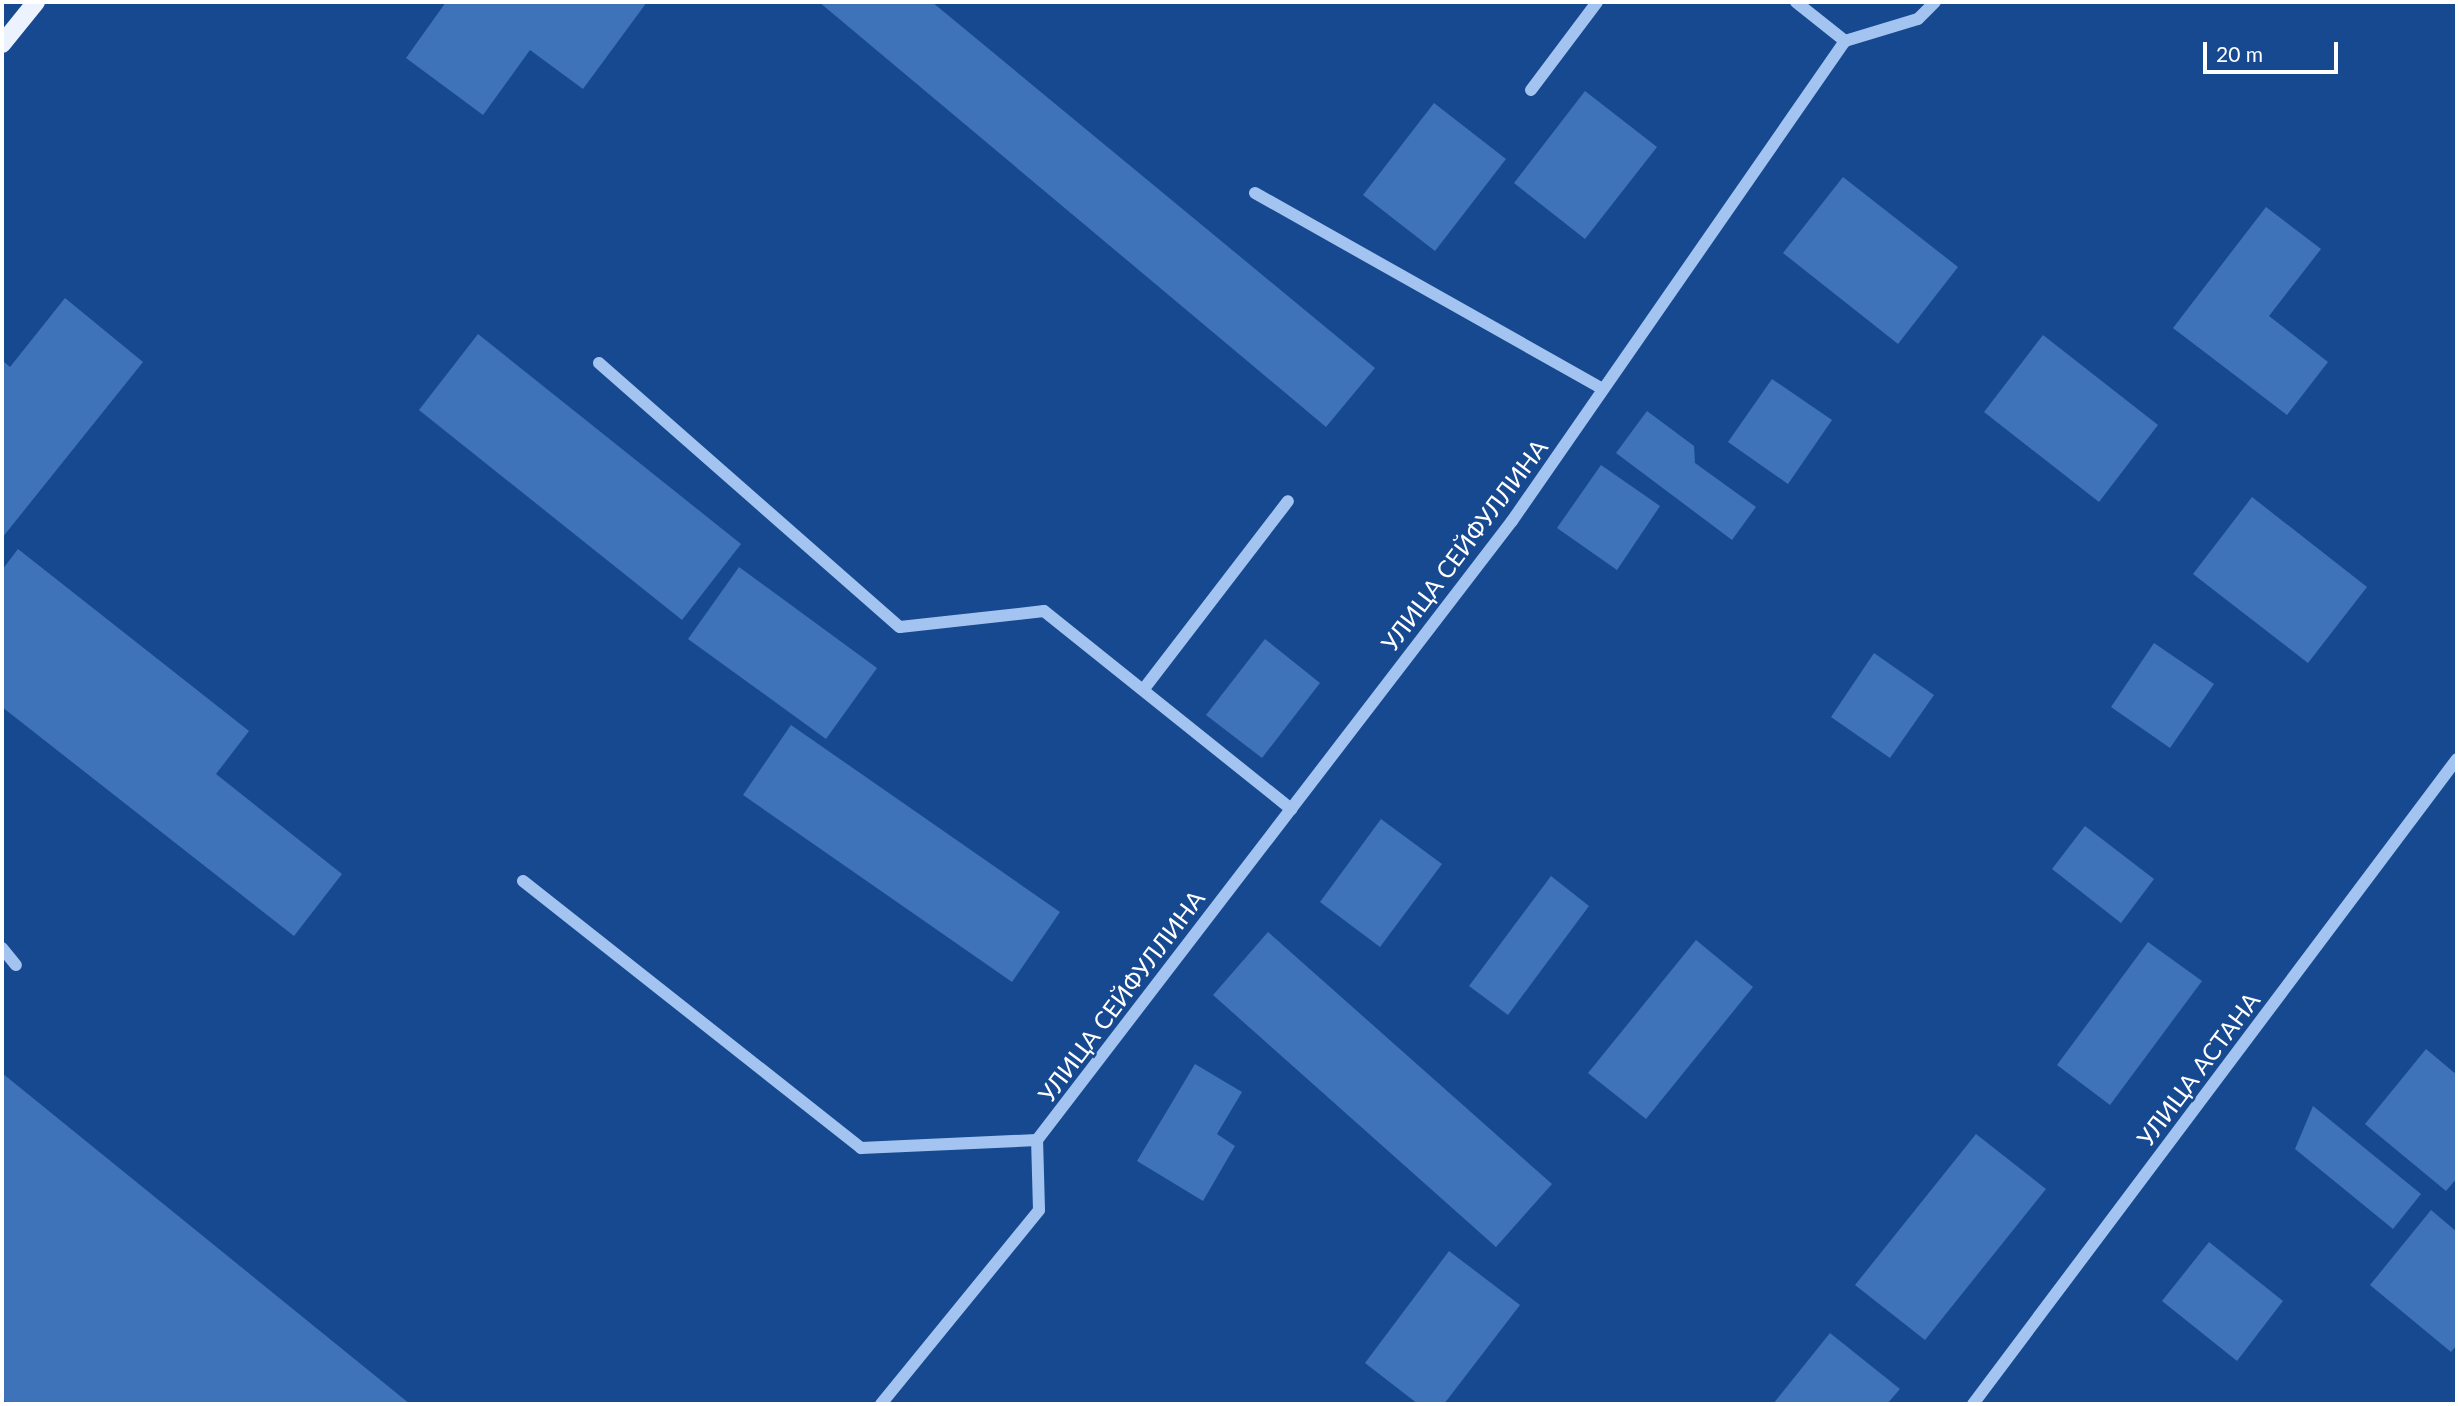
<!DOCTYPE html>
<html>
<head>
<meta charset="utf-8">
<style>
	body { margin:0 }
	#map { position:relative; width:2459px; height:1406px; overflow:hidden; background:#164990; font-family:Lato,sans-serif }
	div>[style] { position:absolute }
	.building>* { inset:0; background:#3e72b9 }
	.minor>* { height:12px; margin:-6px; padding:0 6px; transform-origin:6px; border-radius:6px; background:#a3c4f0 }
	.major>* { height:18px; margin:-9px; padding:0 9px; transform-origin:9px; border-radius:9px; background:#ecf3ff }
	span { translate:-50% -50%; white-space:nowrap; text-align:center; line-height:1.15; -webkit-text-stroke:5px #164990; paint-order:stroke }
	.street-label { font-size:24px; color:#fff }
	.frame { position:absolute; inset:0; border:4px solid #fff; pointer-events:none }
	.scale { position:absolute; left:2203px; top:42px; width:135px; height:32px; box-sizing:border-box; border:4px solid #fff; border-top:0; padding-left:9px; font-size:21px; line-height:24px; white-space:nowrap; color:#fff; -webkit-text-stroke:5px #164990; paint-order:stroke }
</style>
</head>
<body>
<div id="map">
	<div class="building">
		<div style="clip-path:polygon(446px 2px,647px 2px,583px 89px,530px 50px,483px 115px,406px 58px)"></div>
		<div style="clip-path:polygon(819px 2px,932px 2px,1375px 368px,1326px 427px)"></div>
		<div style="clip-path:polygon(1585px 91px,1657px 147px,1585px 239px,1514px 183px)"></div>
		<div style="clip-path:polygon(1434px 103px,1506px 159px,1435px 251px,1363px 195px)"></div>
		<div style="clip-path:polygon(1843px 177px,1958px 267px,1898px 344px,1783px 253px)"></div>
		<div style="clip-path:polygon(2266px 207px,2321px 249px,2269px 316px,2328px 362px,2287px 415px,2173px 328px)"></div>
		<div style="clip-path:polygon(65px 298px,143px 362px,2px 538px,2px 360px,10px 367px)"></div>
		<div style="clip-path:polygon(478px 334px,741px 544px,682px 620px,419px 410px)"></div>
		<div style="clip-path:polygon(2043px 335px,2158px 425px,2099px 502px,1984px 412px)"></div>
		<div style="clip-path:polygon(1772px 379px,1832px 420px,1788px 484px,1728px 442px)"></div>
		<div style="clip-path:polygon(1647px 411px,1694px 446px,1695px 463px,1756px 507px,1732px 540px,1616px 453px)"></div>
		<div style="clip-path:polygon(1601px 465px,1660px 506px,1617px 570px,1557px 528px)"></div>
		<div style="clip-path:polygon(2252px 497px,2367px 587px,2308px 663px,2193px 574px)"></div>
		<div style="clip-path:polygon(18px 549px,249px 731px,216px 774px,342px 874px,294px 936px,2px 707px,2px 570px)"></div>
		<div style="clip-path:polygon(739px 567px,877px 668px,826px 739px,688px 639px)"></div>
		<div style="clip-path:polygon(1265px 639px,1320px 683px,1262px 758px,1206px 715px)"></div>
		<div style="clip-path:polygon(2154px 643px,2214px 684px,2170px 748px,2111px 707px)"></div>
		<div style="clip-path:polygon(1874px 653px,1934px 695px,1890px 758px,1831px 717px)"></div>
		<div style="clip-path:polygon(791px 725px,1060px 912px,1012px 982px,743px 795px)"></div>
		<div style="clip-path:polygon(1381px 819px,1442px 864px,1380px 947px,1320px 902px)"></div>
		<div style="clip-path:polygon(2085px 826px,2154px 879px,2121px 923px,2052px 869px)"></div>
		<div style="clip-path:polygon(1551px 876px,1589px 906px,1508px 1015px,1469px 986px)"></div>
		<div style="clip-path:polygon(1268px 932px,1552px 1184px,1496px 1247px,1213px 995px)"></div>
		<div style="clip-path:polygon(1696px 940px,1753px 987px,1646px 1119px,1588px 1073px)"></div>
		<div style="clip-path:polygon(2148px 942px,2202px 981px,2110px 1105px,2057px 1065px)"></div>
		<div style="clip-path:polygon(2426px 1049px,2457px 1075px,2457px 1178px,2446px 1191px,2365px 1124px)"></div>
		<div style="clip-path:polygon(1195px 1064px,1242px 1092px,1217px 1134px,1235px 1146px,1203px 1201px,1137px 1161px)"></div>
		<div style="clip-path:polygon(2px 1073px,410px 1404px,8px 1404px,2px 1399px)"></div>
		<div style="clip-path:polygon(2313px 1106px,2421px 1194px,2393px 1229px,2295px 1149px)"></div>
		<div style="clip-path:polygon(1976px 1134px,2046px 1189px,1925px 1340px,1855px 1285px)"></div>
		<div style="clip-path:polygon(2431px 1210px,2457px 1232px,2457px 1345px,2451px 1352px,2370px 1285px)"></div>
		<div style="clip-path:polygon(2209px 1242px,2283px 1301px,2237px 1361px,2162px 1301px)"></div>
		<div style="clip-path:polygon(1449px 1251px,1520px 1305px,1444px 1404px,1418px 1404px,1365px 1363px)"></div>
		<div style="clip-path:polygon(1830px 1333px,1900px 1389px,1887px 1404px,1773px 1404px)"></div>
	</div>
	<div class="minor">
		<div style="left:1796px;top:2px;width:63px;rotate:38.5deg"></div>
		<div style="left:1531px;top:90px;width:110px;rotate:-53.1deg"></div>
		<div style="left:1255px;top:193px;width:399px;rotate:29.4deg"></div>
		<div style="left:599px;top:363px;width:400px;rotate:41.3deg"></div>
		<div style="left:900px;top:627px;width:145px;rotate:-6.3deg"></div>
		<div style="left:1044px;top:611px;width:317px;rotate:38.7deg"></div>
		<div style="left:1143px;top:690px;width:238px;rotate:-52.5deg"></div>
		<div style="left:523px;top:881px;width:431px;rotate:38.3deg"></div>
		<div style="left:861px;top:1148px;width:176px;rotate:-2.6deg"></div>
		<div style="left:2px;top:948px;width:22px;rotate:51deg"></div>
		<div style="left:1037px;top:1140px;width:780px;rotate:-52.5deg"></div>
		<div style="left:1512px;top:521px;width:584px;rotate:-55.25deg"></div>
		<div style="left:1845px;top:41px;width:76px;rotate:-16.8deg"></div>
		<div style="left:1918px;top:19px;width:24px;rotate:-45deg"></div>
		<div style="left:881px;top:1404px;width:250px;rotate:-50.8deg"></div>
		<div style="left:1039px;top:1210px;width:70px;rotate:-91.6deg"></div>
		<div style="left:1973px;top:1404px;width:806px;rotate:-53.12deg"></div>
	</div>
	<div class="major">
		<div style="left:2px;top:44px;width:54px;rotate:-51deg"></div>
	</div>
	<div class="street-label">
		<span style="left:1464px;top:545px;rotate:-53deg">УЛИЦА СЕЙФУЛЛИНА</span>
		<span style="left:1121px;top:996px;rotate:-53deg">УЛИЦА СЕЙФУЛЛИНА</span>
		<span style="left:2198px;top:1069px;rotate:-53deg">УЛИЦА АСТАНА</span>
	</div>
	<div class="frame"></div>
	<div class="scale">20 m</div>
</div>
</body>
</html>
